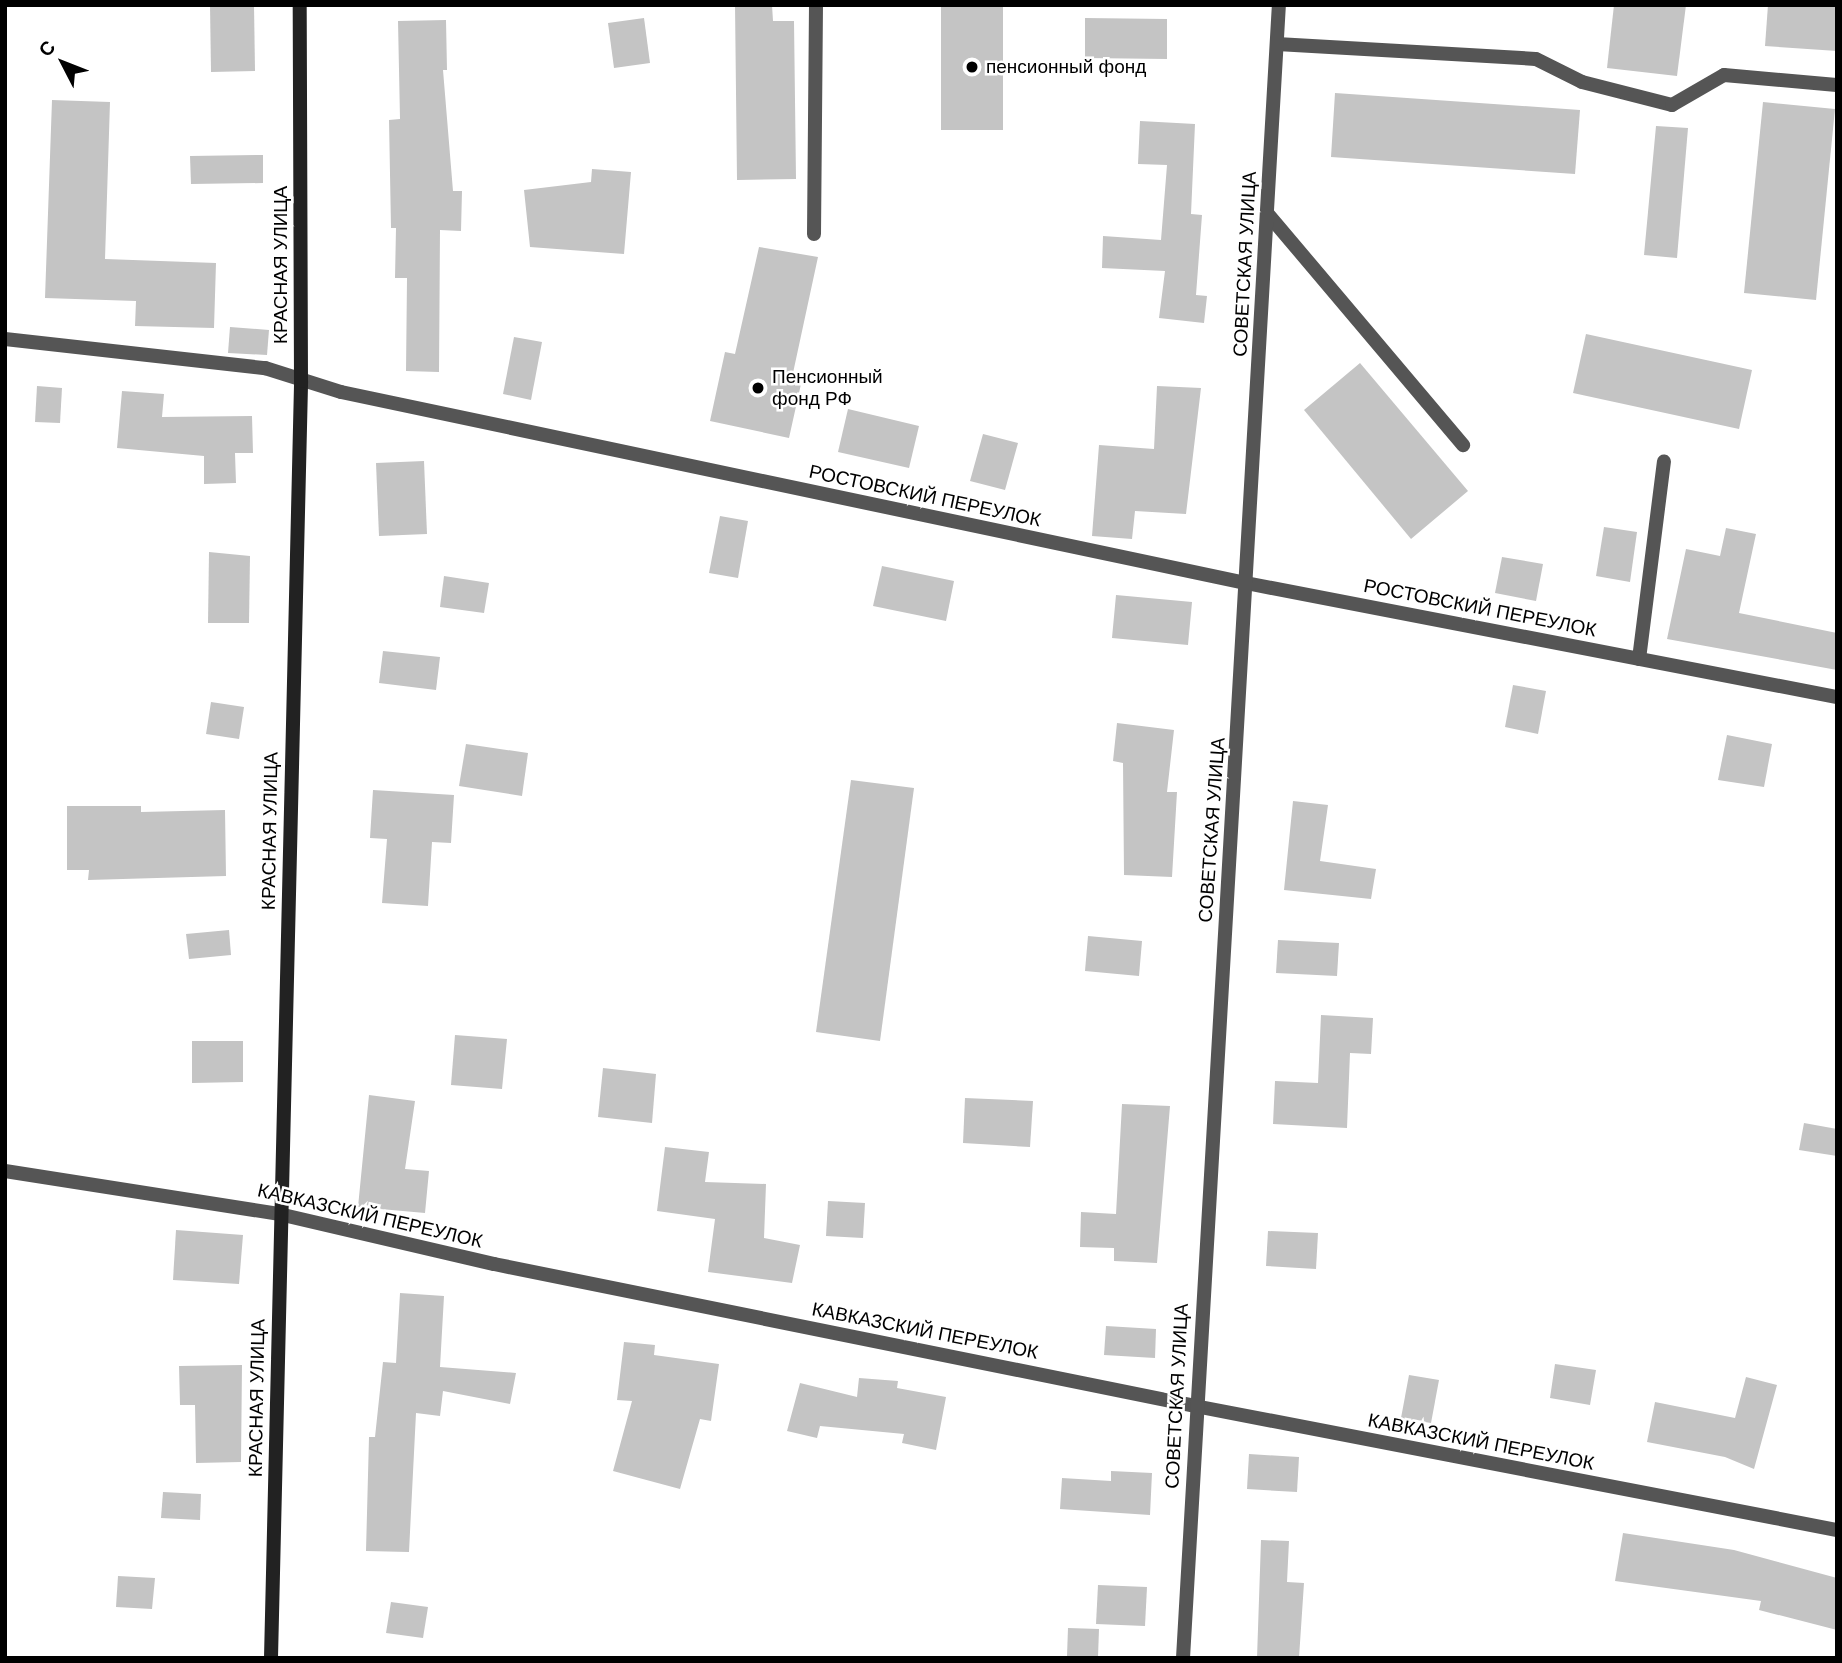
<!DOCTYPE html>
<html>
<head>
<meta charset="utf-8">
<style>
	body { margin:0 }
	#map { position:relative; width:1842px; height:1663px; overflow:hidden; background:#fff; font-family:Arial,sans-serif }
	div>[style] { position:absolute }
	.building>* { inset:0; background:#c4c4c4 }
	.lane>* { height:14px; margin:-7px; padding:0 7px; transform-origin:7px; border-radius:7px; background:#555 }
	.street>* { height:14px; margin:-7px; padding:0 7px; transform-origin:7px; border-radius:7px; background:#555 }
	.secondary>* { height:14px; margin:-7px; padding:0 7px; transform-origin:7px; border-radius:7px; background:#222 }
	.dots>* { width:19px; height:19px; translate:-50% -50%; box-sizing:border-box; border:4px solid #fff; border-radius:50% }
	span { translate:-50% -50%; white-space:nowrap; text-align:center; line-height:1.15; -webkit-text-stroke:5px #fff; paint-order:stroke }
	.poi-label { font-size:19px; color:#000 }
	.left { translate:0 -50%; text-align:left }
	.street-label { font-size:19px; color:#000 }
	.frame { position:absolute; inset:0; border:7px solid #000; pointer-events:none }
	.north { position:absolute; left:28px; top:28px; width:70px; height:70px; -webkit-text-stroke:5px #fff; paint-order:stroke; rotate:312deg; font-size:19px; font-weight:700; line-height:28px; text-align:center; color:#000 }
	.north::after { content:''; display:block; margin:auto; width:24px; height:32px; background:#000; clip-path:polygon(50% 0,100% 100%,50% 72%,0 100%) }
</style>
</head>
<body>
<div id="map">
	<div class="building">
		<div style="clip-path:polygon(210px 5px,254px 5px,255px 71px,211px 72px)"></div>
		<div style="clip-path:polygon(735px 5px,772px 5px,773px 21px,794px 21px,796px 179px,737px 180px)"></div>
		<div style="clip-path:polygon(941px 5px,1003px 5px,1003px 130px,941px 130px)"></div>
		<div style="clip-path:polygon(1614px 5px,1686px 5px,1677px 76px,1607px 68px)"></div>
		<div style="clip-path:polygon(1768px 5px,1837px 5px,1837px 51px,1765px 46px)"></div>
		<div style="clip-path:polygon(644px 18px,650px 63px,614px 68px,608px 23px)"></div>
		<div style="clip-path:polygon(1085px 18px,1167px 19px,1167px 59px,1085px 58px)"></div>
		<div style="clip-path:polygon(446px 20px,447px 70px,443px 70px,453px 191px,462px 191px,461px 231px,440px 230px,439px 372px,406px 371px,407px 278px,395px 278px,396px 228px,391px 228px,389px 120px,400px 119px,398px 21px)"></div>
		<div style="clip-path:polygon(1335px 93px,1580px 110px,1575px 174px,1331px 157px)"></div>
		<div style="clip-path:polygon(52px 100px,110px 102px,105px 259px,216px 263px,214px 328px,135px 326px,136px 301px,45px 298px)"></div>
		<div style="clip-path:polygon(1763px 102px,1835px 109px,1816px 300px,1744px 293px)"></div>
		<div style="clip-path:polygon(1140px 121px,1195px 124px,1191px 214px,1202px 215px,1196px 295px,1207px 296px,1204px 323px,1159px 318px,1165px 271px,1102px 268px,1103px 236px,1161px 240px,1167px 165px,1138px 164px)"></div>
		<div style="clip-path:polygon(1656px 126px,1688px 128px,1677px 258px,1644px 255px)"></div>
		<div style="clip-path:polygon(263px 155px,263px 183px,191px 184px,190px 156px)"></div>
		<div style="clip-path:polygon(592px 169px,631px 172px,624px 254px,530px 247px,524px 190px,591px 182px)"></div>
		<div style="clip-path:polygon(759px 247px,818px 257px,793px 373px,803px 375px,789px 438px,710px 421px,725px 352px,735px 354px)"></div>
		<div style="clip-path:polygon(230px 327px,269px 330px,267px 355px,228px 353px)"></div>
		<div style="clip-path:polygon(1586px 334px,1752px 370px,1739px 429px,1573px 393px)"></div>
		<div style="clip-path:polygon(514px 337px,542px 342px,531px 400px,503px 394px)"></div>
		<div style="clip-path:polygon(1360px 363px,1468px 491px,1411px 539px,1304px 410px)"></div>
		<div style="clip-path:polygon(37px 386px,62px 388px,60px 423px,35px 422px)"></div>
		<div style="clip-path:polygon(1157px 386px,1201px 388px,1186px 514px,1135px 511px,1132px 539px,1092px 536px,1099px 445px,1154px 449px)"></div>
		<div style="clip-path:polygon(122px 391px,164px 394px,162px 417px,252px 416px,253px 453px,235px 453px,236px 483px,204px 484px,204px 456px,117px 448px)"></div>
		<div style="clip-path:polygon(848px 409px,919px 426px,909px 468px,838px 452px)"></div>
		<div style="clip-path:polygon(983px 434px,1018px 443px,1005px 490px,970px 481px)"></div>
		<div style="clip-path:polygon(424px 461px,427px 534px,379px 536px,376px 463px)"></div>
		<div style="clip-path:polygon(720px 516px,748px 521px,738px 578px,709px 573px)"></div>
		<div style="clip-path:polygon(1604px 527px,1637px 532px,1630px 582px,1596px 576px)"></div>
		<div style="clip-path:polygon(1726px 528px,1756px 534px,1739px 613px,1837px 633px,1837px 670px,1667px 639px,1686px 549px,1720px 556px)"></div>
		<div style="clip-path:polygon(209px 552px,250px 556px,249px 623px,208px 623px)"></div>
		<div style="clip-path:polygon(1502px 557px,1543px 564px,1536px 601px,1495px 593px)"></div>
		<div style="clip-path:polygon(882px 566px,954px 581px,946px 621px,873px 606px)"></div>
		<div style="clip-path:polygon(444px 576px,489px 583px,484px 613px,440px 607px)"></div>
		<div style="clip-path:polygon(1116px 595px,1192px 602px,1188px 645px,1112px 638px)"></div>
		<div style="clip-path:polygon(383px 651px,440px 657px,436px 690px,379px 683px)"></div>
		<div style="clip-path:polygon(1513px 685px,1546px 691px,1538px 734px,1505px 727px)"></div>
		<div style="clip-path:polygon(211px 702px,244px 707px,239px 739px,206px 734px)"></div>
		<div style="clip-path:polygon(1117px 723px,1174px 730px,1167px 792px,1177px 792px,1172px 877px,1124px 875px,1123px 763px,1113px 761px)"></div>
		<div style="clip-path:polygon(1727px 735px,1772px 744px,1764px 787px,1718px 780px)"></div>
		<div style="clip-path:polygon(466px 744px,528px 753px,522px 796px,459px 786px)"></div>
		<div style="clip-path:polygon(851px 780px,914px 788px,880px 1041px,816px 1032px)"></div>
		<div style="clip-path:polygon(373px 790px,454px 795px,451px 843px,432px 842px,428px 906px,382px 903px,387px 839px,370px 838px)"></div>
		<div style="clip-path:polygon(1293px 801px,1328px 805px,1320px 861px,1376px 869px,1371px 899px,1284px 890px)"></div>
		<div style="clip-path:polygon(67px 806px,141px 806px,141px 812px,225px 810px,226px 876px,88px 880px,89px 870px,67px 870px)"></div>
		<div style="clip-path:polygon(229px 930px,231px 955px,189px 959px,186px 934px)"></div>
		<div style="clip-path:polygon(1088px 936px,1142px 941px,1139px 976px,1085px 971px)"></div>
		<div style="clip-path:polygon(1278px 940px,1339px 943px,1337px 976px,1276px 973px)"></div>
		<div style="clip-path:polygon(1321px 1015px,1373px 1018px,1371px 1054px,1350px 1053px,1347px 1128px,1273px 1124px,1275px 1081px,1318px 1083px)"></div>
		<div style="clip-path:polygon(455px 1035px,507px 1039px,502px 1089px,451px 1085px)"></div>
		<div style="clip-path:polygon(192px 1041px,243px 1041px,243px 1082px,192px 1083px)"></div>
		<div style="clip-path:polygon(603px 1068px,656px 1074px,652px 1123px,598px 1117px)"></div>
		<div style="clip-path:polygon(369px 1095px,415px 1101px,405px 1169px,429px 1171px,425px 1213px,358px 1207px)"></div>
		<div style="clip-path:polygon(965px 1098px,1033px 1101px,1030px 1147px,963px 1143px)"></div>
		<div style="clip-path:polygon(1122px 1104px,1170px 1106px,1157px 1263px,1114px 1261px,1114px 1248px,1080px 1247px,1081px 1212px,1116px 1214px)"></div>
		<div style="clip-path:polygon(1804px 1123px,1837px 1129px,1837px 1156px,1799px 1150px)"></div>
		<div style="clip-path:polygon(665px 1147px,709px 1152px,705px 1182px,766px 1184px,764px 1238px,800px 1245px,792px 1283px,708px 1272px,715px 1219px,657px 1211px)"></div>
		<div style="clip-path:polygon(828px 1201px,865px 1203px,863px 1238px,826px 1236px)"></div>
		<div style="clip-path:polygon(176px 1230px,243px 1235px,239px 1284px,173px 1280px)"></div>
		<div style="clip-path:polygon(1268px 1231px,1318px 1233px,1316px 1269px,1266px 1266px)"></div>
		<div style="clip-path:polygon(400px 1293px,444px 1296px,440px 1367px,516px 1373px,510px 1404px,443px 1391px,440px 1416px,416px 1413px,409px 1552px,366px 1551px,369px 1437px,375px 1437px,383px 1362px,396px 1363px)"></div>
		<div style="clip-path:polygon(1106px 1326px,1156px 1329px,1155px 1358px,1104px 1355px)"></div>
		<div style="clip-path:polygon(624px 1342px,655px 1345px,654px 1355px,719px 1364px,711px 1421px,700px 1419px,680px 1489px,613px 1471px,632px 1401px,617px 1400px)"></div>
		<div style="clip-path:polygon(1555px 1364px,1596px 1370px,1590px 1405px,1550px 1398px)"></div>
		<div style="clip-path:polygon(242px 1365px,241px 1462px,196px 1463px,195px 1405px,180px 1405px,179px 1366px)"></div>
		<div style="clip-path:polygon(1409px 1375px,1439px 1380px,1431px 1423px,1401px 1418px)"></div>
		<div style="clip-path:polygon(1746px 1377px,1777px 1385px,1754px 1469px,1725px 1457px,1647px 1442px,1655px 1402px,1735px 1418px)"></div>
		<div style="clip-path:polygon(859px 1378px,898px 1381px,897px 1388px,946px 1397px,936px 1450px,902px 1443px,904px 1434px,820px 1426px,817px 1438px,787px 1431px,800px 1383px,857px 1397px)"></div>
		<div style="clip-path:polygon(1249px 1454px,1299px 1457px,1297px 1492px,1247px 1489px)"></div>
		<div style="clip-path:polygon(1111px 1471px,1152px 1473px,1150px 1515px,1060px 1509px,1062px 1478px,1111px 1481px)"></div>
		<div style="clip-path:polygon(163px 1492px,201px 1494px,200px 1520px,161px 1518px)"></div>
		<div style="clip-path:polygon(1623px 1533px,1734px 1550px,1837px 1578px,1837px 1630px,1759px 1610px,1761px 1601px,1615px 1581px)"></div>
		<div style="clip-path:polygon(1261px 1540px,1289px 1541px,1287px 1582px,1304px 1583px,1299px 1658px,1257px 1658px)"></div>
		<div style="clip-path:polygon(118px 1576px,155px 1578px,152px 1609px,116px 1607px)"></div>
		<div style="clip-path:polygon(1098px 1585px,1147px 1587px,1145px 1626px,1096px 1624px)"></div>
		<div style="clip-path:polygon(391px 1602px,428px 1607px,423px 1638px,386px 1633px)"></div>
		<div style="clip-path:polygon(1068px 1628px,1099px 1629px,1098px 1657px,1067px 1656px)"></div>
	</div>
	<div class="lane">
		<div style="left:1277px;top:44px;width:259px;rotate:3.3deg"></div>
		<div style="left:1536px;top:59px;width:51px;rotate:26.6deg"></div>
		<div style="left:1582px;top:82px;width:93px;rotate:14.3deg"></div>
		<div style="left:1672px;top:105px;width:60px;rotate:-30deg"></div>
		<div style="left:1724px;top:75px;width:113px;rotate:5.1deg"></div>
		<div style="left:1267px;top:213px;width:304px;rotate:49.8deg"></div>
		<div style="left:814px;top:234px;width:229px;rotate:-89.5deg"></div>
		<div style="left:1639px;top:659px;width:199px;rotate:-82.8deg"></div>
	</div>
	<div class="street">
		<div style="left:5px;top:339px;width:262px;rotate:6.4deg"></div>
		<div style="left:265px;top:368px;width:80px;rotate:17.5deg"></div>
		<div style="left:341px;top:392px;width:925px;rotate:11.92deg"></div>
		<div style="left:1246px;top:583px;width:602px;rotate:10.92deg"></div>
		<div style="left:5px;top:1171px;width:277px;rotate:8.9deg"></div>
		<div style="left:279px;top:1214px;width:221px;rotate:13.1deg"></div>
		<div style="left:494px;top:1264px;width:715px;rotate:11.45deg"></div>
		<div style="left:1195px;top:1406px;width:654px;rotate:10.93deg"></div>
		<div style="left:1183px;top:1658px;width:1656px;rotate:-86.68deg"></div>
	</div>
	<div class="secondary">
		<div style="left:271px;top:1658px;width:1277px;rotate:-88.65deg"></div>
		<div style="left:301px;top:381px;width:376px;rotate:-90.2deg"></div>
	</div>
	<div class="dots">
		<div style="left:972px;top:67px;background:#000"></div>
		<div style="left:758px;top:388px;background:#000"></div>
	</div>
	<div class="poi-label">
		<span class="left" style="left:986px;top:67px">пенсионный фонд</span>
		<span class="left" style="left:772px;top:388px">Пенсионный<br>фонд РФ</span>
	</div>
	<div class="street-label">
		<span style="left:1245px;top:264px;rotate:-87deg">СОВЕТСКАЯ УЛИЦА</span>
		<span style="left:281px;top:265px;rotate:-90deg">КРАСНАЯ УЛИЦА</span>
		<span style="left:925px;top:496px;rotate:12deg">РОСТОВСКИЙ ПЕРЕУЛОК</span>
		<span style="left:1480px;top:608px;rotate:11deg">РОСТОВСКИЙ ПЕРЕУЛОК</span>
		<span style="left:1212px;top:830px;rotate:-86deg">СОВЕТСКАЯ УЛИЦА</span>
		<span style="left:270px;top:831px;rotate:-89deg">КРАСНАЯ УЛИЦА</span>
		<span style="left:370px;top:1216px;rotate:13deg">КАВКАЗСКИЙ ПЕРЕУЛОК</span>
		<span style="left:925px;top:1331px;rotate:11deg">КАВКАЗСКИЙ ПЕРЕУЛОК</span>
		<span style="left:1177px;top:1396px;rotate:-87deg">СОВЕТСКАЯ УЛИЦА</span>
		<span style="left:257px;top:1398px;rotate:-89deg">КРАСНАЯ УЛИЦА</span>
		<span style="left:1481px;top:1442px;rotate:11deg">КАВКАЗСКИЙ ПЕРЕУЛОК</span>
	</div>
	<div class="frame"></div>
	<div class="north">С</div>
</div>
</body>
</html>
